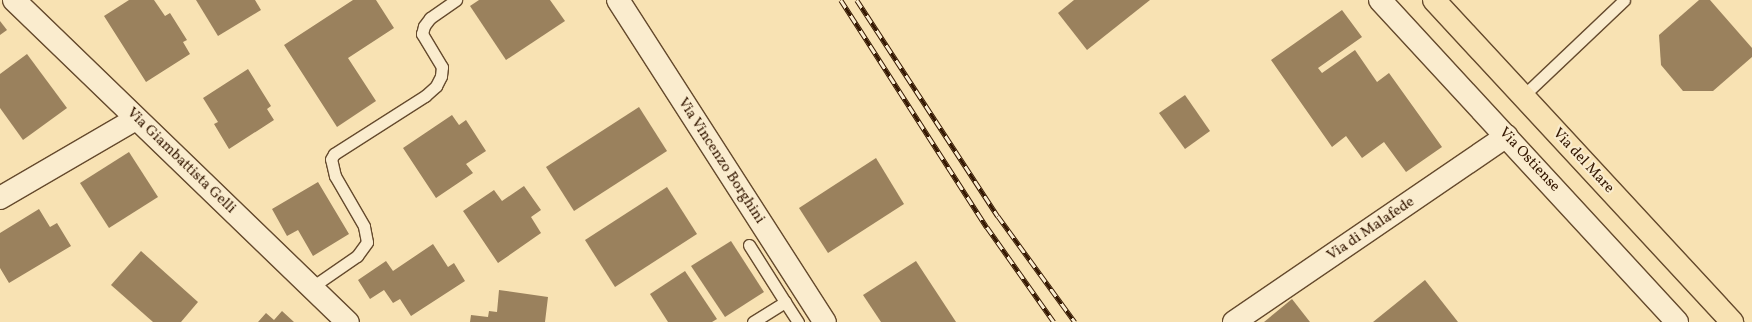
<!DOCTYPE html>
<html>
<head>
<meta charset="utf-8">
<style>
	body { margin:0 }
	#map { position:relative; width:1752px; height:322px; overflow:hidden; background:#f8e2b3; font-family:Vollkorn,serif }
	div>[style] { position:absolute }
	.building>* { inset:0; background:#9a815d }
	.roads { filter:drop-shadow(1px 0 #654a2d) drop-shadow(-1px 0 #654a2d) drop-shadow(0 1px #654a2d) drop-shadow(0 -1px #654a2d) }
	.service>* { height:11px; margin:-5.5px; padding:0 5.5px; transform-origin:5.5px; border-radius:5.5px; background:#faecce }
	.minor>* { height:22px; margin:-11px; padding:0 11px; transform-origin:11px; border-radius:11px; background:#faecce }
	.tertiary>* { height:22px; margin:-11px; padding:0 11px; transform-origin:11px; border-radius:11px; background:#faecce }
	.secondary>* { height:22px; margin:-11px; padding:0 11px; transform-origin:11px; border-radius:11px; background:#faecce }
	.primary>* { height:22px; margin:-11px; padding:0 11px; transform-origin:11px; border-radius:11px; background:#f8e2b3 }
	.rail>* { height:4.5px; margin-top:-2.25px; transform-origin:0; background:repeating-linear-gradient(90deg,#faecce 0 9px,#341700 0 18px); box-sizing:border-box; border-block:1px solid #341700 }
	span { translate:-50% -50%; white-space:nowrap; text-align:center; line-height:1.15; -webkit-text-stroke:4px #faecce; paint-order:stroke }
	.street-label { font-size:15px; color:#341700 }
</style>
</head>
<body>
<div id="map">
	<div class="building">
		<div style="clip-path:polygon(129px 0,154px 0,165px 16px,170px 13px,187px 40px,183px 42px,190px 54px,146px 82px,104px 16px)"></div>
		<div style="clip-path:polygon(196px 0,255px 0,261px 10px,218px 36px)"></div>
		<div style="clip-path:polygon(353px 0,376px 0,394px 28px,348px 58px,376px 101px,337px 127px,284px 45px)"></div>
		<div style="clip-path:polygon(479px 0,550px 0,565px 21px,506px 60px,470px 6px)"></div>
		<div style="clip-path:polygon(1074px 0,1150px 0,1087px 50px,1058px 13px)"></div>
		<div style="clip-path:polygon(1699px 0,1710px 0,1752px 48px,1752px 57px,1713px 91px,1683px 91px,1661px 65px,1659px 35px)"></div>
		<div style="clip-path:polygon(1342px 10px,1362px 37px,1318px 68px,1322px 73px,1355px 50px,1377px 82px,1389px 73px,1442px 147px,1406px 172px,1384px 142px,1362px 158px,1346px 136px,1332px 147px,1271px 60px)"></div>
		<div style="clip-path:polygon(0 21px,7px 30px,0 35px)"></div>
		<div style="clip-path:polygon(27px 54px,67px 108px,23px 140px,0 108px,0 74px)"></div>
		<div style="clip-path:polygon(248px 69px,271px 106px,267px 109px,274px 120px,229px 149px,214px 124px,218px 122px,203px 98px)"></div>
		<div style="clip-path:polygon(1185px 95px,1210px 131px,1185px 149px,1159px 113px)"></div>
		<div style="clip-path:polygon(639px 107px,667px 151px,574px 211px,546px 167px)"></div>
		<div style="clip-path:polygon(452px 115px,459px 125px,466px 120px,486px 151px,466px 164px,473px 173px,436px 198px,403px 148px)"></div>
		<div style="clip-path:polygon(129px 152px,158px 197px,109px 228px,80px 183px)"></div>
		<div style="clip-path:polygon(876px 158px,904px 204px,828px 253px,799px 208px)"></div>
		<div style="clip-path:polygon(318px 182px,349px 234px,313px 256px,298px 230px,287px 236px,272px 209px)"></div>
		<div style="clip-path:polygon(524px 186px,541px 210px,531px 217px,541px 233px,498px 263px,463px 211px,494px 190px,502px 201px)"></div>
		<div style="clip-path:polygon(667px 187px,697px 234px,615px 287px,585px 240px)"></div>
		<div style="clip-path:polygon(39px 209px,50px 227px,57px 223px,71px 246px,9px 283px,0 268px,0 233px)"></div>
		<div style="clip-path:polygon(731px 241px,764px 292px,725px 317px,691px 266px)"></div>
		<div style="clip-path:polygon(433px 244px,448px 267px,454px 263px,465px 281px,411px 316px,400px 299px,393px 303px,384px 290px,370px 299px,358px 280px,386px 261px,393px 271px)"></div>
		<div style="clip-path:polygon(141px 251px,198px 302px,181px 322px,153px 322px,111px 285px)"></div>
		<div style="clip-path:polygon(916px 261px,956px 322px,881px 322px,863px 295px)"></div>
		<div style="clip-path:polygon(685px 271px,717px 319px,712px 322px,668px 322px,650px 294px)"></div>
		<div style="clip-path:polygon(1425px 280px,1458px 322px,1373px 322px)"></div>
		<div style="clip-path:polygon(499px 290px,548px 297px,545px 322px,470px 322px,471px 315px,488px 317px,489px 311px,497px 312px)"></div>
		<div style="clip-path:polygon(1292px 299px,1310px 322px,1264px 322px)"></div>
		<div style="clip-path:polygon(282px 311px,294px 322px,258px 322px,266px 313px,274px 320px)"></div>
	</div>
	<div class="roads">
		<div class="service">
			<div style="left:1523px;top:96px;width:139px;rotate:-43.5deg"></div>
			<div style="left:749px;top:245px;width:67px;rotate:57.7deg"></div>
			<div style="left:312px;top:287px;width:55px;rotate:-34.6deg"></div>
			<div style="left:357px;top:256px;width:17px;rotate:-54deg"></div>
			<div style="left:367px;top:242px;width:16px;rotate:-101deg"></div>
			<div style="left:364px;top:226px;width:58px;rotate:-120.1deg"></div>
			<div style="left:335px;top:176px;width:17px;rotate:-103deg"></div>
			<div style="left:331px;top:159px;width:6px;rotate:-59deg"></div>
			<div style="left:334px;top:154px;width:108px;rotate:-32.5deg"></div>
			<div style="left:425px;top:96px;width:15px;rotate:-42deg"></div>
			<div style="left:436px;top:86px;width:11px;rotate:-63deg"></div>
			<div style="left:441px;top:76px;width:9px;rotate:-84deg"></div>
			<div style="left:442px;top:67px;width:39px;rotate:-121deg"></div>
			<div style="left:422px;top:34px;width:8px;rotate:-76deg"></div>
			<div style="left:424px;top:26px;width:10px;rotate:-53deg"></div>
			<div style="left:430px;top:18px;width:32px;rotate:-35deg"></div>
			<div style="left:753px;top:322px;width:38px;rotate:-32deg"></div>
			<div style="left:785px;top:302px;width:24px;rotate:57deg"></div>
		</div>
		<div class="minor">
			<div style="left:14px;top:0;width:464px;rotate:44deg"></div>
			<div style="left:618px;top:0;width:383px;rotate:57.3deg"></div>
			<div style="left:0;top:198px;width:157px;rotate:-30.2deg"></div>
		</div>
		<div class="tertiary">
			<div style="left:1234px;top:322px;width:330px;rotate:-34.3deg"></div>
		</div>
		<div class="secondary">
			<div style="left:1380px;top:0;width:438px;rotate:47.3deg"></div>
		</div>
		<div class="primary">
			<div style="left:1434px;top:0;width:439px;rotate:47.2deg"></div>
		</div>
	</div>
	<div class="rail">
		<div style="left:841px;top:0;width:270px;rotate:57.3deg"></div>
		<div style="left:987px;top:227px;width:116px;rotate:54.8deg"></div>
		<div style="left:857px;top:0;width:258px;rotate:56.9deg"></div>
		<div style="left:998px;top:216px;width:131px;rotate:54deg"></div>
	</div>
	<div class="street-label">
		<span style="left:1529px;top:160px;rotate:47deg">Via Ostiense</span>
		<span style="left:181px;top:161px;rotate:44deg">Via Giambattista Gelli</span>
		<span style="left:721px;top:161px;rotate:57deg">Via Vincenzo Borghini</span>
		<span style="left:1583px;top:161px;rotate:47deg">Via del Mare</span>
		<span style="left:1371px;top:229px;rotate:-34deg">Via di Malafede</span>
	</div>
</div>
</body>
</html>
